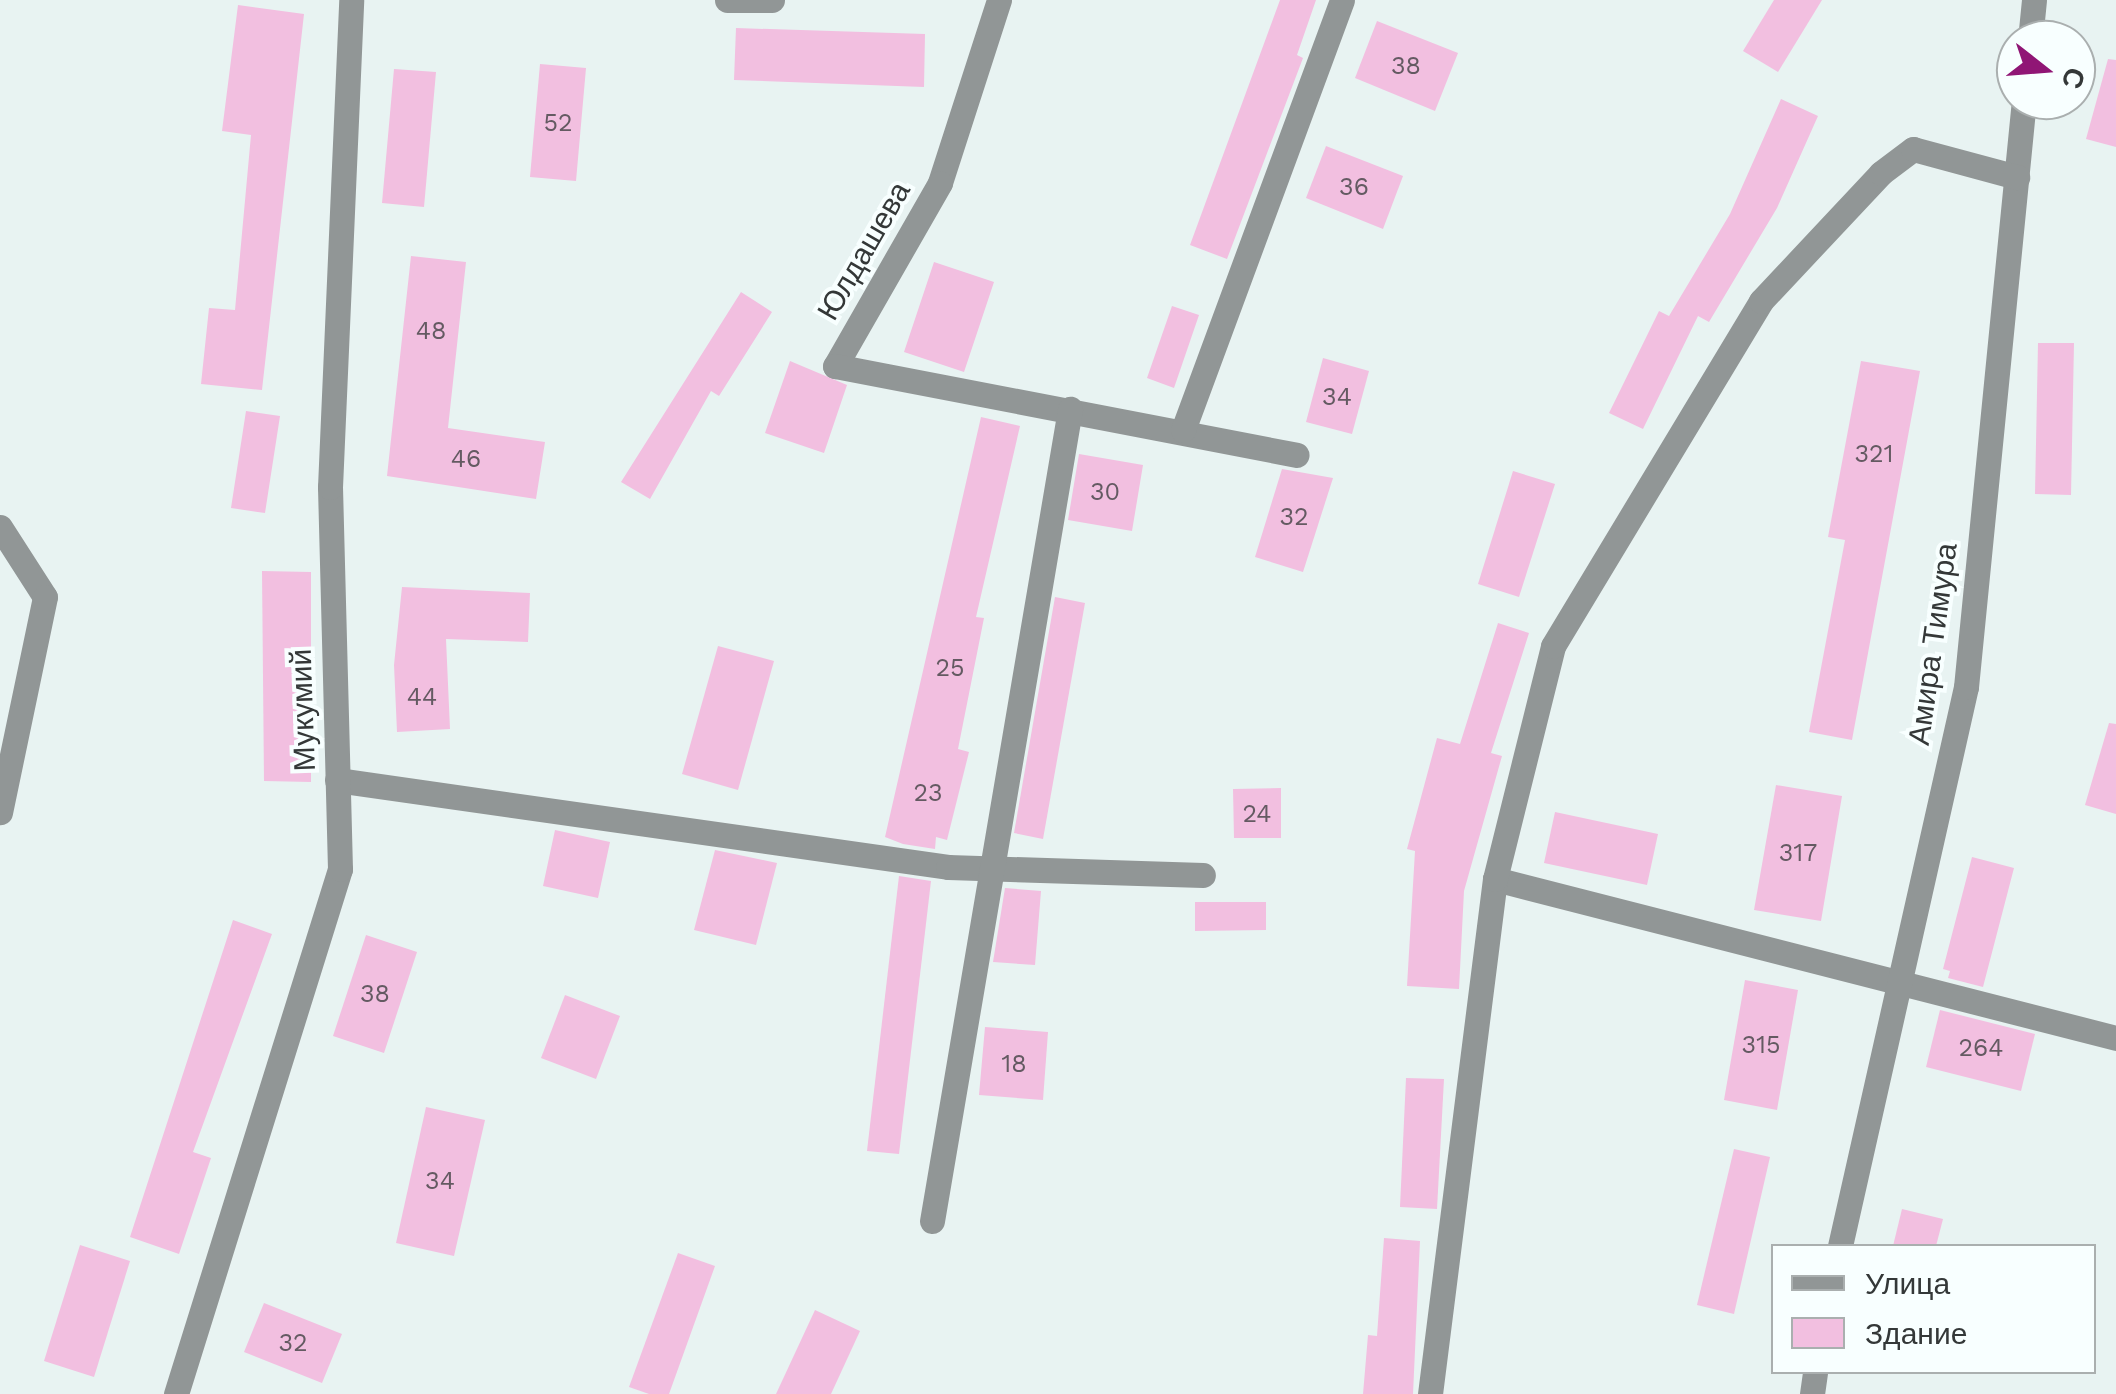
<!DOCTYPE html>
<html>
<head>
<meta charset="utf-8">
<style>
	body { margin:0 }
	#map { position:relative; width:2116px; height:1394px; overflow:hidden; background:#e8f3f2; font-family:"Work Sans",sans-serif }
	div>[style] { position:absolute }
	.building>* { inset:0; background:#f2bfe0 }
	.minor>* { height:25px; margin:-12.5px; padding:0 12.5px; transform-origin:12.5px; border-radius:12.5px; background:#919696 }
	span { translate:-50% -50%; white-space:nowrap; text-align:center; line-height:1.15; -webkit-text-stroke:8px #f8ffff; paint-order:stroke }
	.number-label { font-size:25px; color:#645a62 }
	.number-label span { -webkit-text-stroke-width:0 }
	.street-label { font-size:30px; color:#343838 }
	.legend { position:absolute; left:1771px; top:1244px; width:325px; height:130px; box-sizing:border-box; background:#f8ffff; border:2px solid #aaafaf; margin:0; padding:12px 18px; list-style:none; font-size:30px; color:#343838 }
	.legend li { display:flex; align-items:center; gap:20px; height:50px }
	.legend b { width:50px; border:2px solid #aaafaf }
	.north { position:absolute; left:1996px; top:20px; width:100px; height:100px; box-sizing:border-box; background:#f8ffff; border:2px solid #aaafaf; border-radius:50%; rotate:107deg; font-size:28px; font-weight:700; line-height:40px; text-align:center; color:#343838 }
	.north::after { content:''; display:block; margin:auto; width:35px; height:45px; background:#901675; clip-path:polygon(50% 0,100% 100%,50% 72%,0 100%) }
</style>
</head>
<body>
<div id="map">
	<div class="building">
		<div style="clip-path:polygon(1280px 0,1316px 0,1297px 55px,1303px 58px,1227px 259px,1190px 245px)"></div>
		<div style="clip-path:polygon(1774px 0,1822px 0,1778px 72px,1743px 51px)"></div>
		<div style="clip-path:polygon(238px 5px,304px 14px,262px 390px,201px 384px,209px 308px,235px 310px,251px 135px,222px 131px)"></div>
		<div style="clip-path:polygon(1377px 21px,1458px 53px,1435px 111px,1355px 78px)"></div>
		<div style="clip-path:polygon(736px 28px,925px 34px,924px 87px,734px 80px)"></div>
		<div style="clip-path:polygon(2108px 59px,2116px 60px,2116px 147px,2086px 139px)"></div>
		<div style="clip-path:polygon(540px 64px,586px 68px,576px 181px,530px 177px)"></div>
		<div style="clip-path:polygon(394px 69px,436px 72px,424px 207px,382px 203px)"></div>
		<div style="clip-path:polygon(1781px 99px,1818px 116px,1777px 208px,1709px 322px,1698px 316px,1643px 429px,1609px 413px,1659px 311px,1669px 316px,1730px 214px)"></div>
		<div style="clip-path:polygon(1326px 146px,1403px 176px,1383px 229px,1306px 198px)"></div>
		<div style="clip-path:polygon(411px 256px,466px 262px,448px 428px,545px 442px,536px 499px,387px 476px)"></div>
		<div style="clip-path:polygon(934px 262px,994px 282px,964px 372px,904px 352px)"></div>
		<div style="clip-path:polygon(741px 292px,772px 312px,719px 396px,711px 391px,650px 499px,621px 482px)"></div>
		<div style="clip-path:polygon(1172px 306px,1199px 315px,1174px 388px,1147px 378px)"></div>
		<div style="clip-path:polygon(2038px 343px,2074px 343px,2071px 495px,2035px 494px)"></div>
		<div style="clip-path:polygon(1323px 358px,1369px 371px,1352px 434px,1306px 422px)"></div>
		<div style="clip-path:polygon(790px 361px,847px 385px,824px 453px,765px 433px)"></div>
		<div style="clip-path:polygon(1861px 361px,1920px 371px,1852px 740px,1809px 732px,1845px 540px,1828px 537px)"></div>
		<div style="clip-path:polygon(246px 411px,280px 416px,265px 513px,231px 508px)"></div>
		<div style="clip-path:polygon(981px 417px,1020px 426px,976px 617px,984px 618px,958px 749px,969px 752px,947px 840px,936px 837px,935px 849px,903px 844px,885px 837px)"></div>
		<div style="clip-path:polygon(1079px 454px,1143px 465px,1132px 531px,1068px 520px)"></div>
		<div style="clip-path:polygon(1282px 469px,1333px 478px,1303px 572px,1255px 557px)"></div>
		<div style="clip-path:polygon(1513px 471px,1555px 484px,1519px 597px,1478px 584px)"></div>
		<div style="clip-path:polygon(262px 571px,311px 572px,311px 782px,264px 781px)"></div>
		<div style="clip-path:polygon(402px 587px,530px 593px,528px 642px,446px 639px,450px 729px,397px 732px,394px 665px)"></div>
		<div style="clip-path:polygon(1055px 597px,1085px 603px,1043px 839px,1014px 833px)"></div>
		<div style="clip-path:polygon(1498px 623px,1529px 633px,1491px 753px,1502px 756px,1464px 891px,1459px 989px,1407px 986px,1415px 851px,1407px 849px,1437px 738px,1460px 744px)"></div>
		<div style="clip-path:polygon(718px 646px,774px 661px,738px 790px,682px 774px)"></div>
		<div style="clip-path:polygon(2109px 723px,2116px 724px,2116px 814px,2085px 805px)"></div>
		<div style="clip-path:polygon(1776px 785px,1842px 796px,1821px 921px,1754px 910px)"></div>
		<div style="clip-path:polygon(1281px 788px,1281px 838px,1234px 838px,1233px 789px)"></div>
		<div style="clip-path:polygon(1555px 812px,1658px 834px,1647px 885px,1544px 863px)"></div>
		<div style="clip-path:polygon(555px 830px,610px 842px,598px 898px,543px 886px)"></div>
		<div style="clip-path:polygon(715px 850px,777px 863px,756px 945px,694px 930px)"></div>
		<div style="clip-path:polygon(1972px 857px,2014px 868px,1983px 987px,1948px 978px,1950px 971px,1943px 969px)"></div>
		<div style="clip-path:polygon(899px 876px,931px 881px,899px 1154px,867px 1151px)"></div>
		<div style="clip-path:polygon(1005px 888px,1041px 891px,1035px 965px,993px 962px)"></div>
		<div style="clip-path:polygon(1195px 902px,1266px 902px,1266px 930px,1195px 931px)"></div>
		<div style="clip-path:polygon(233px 920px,272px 934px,193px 1152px,211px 1158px,179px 1254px,130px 1237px)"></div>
		<div style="clip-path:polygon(366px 935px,417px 952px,384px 1053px,333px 1036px)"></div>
		<div style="clip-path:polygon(1745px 980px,1798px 990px,1777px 1110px,1724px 1100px)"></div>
		<div style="clip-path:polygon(565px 995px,620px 1016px,596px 1079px,541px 1058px)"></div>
		<div style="clip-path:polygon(1940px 1010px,2035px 1034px,2021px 1091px,1926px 1067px)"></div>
		<div style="clip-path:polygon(985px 1027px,1048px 1032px,1043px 1100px,979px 1095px)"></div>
		<div style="clip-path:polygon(1406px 1078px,1444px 1079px,1437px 1209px,1400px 1207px)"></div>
		<div style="clip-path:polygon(426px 1107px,485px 1120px,454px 1256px,396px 1243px)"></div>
		<div style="clip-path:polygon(1734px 1149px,1770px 1157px,1734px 1314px,1697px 1305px)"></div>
		<div style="clip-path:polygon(1902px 1209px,1943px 1219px,1936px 1246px,1893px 1246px)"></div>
		<div style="clip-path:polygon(1384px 1238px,1420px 1241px,1413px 1394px,1363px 1394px,1368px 1335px,1377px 1336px)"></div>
		<div style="clip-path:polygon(80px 1245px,130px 1261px,94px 1377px,44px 1361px)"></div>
		<div style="clip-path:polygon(678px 1253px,715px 1266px,669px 1394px,649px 1394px,629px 1387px)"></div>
		<div style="clip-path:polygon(264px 1303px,342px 1334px,322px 1383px,244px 1352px)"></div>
		<div style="clip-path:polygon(815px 1310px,860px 1331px,831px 1394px,776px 1394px)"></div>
	</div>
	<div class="minor">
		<div style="left:727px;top:0;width:45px"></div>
		<div style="left:999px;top:0;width:192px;rotate:107.9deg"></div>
		<div style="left:940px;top:183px;width:211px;rotate:119.8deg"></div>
		<div style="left:835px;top:366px;width:470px;rotate:10.9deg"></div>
		<div style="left:2030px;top:40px;width:40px;rotate:-84.3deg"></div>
		<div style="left:1183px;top:430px;width:458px;rotate:-69.7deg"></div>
		<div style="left:0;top:527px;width:83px;rotate:57.3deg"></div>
		<div style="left:45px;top:597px;width:220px;rotate:101.8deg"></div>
		<div style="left:337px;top:780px;width:617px;rotate:8.1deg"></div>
		<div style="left:948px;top:867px;width:255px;rotate:1.8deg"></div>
		<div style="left:1495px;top:879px;width:641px;rotate:14.36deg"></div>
		<div style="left:932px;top:1221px;width:824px;rotate:-80.35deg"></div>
		<div style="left:1840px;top:1246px;width:573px;rotate:-77.3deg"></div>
		<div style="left:1966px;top:687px;width:590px;rotate:-84.36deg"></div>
		<div style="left:176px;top:1394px;width:550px;rotate:-72.65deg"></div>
		<div style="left:340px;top:869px;width:382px;rotate:-91.5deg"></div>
		<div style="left:330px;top:487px;width:487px;rotate:-87.5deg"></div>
		<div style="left:1430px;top:1394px;width:519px;rotate:-82.81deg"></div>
		<div style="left:1495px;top:879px;width:240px;rotate:-76deg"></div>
		<div style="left:1553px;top:646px;width:403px;rotate:-58.9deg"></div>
		<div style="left:1761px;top:301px;width:175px;rotate:-46.8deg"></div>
		<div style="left:1881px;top:173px;width:40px;rotate:-37deg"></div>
		<div style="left:1913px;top:149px;width:108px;rotate:15.1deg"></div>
		<div style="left:1812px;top:1394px;width:22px;rotate:-82deg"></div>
	</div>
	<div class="number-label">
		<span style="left:1406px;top:66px">38</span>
		<span style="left:558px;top:123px">52</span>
		<span style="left:1354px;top:187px">36</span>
		<span style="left:431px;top:331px">48</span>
		<span style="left:1337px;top:397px">34</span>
		<span style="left:1874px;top:454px">321</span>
		<span style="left:466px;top:459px">46</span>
		<span style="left:1105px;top:492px">30</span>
		<span style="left:1294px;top:517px">32</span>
		<span style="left:950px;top:668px">25</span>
		<span style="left:422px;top:697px">44</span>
		<span style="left:928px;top:793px">23</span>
		<span style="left:1257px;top:814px">24</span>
		<span style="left:1798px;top:853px">317</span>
		<span style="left:375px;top:994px">38</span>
		<span style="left:1761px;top:1045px">315</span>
		<span style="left:1981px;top:1048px">264</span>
		<span style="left:1014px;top:1064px">18</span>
		<span style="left:440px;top:1181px">34</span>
		<span style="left:293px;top:1343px">32</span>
	</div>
	<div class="street-label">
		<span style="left:864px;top:251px;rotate:-60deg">Юлдашева</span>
		<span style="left:1933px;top:644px;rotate:-82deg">Амира Тимура</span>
		<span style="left:303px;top:710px;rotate:-92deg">Мукумий</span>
	</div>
	<ul class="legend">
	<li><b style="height:12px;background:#919696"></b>Улица</li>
	<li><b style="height:28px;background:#f2bfe0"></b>Здание</li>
	</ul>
	<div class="north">С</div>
</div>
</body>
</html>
